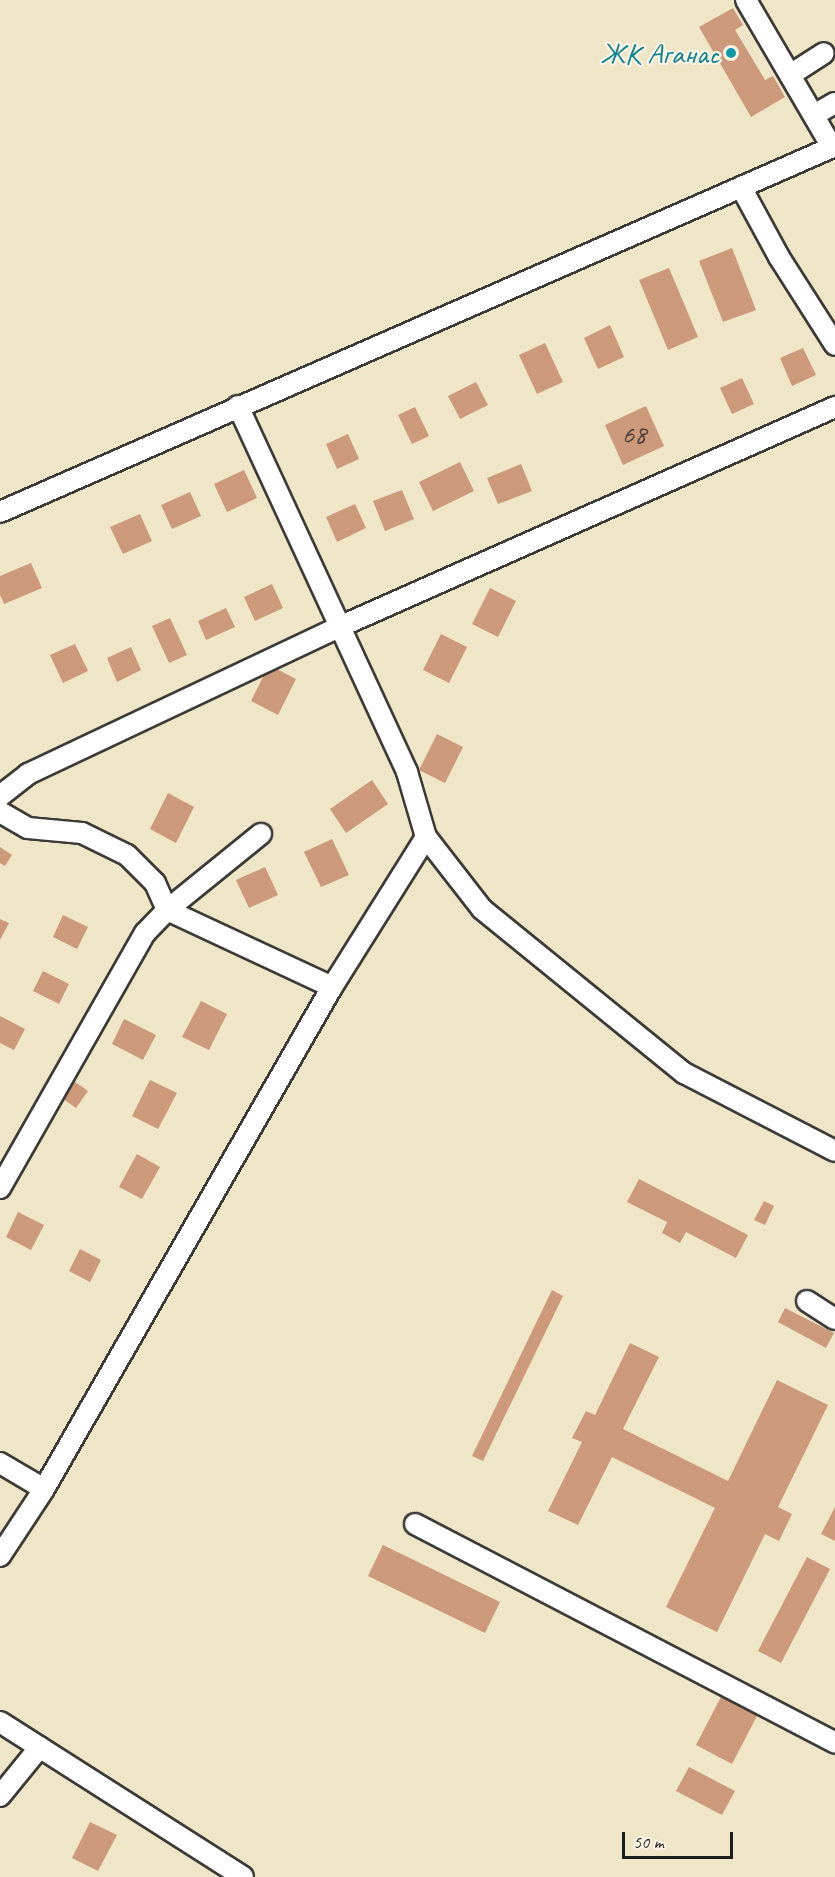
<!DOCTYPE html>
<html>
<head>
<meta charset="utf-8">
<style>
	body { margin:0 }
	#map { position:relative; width:835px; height:1877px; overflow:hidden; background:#eee6c7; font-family:Caveat,sans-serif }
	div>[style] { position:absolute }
	.building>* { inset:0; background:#cc997b }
	.roads { filter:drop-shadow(2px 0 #3c3a36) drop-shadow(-2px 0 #3c3a36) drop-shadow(0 2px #3c3a36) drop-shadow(0 -2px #3c3a36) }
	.minor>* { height:20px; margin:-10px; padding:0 10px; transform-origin:10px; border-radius:10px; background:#fff }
	.dots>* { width:16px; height:16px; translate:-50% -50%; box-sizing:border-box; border:3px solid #fcf5e5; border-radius:50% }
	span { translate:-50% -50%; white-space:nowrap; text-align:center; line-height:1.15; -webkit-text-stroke:4.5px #fcf5e5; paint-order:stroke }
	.number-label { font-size:27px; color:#483b34 }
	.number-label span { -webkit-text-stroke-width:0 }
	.culture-label { font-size:30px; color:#0d838f }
	.right { translate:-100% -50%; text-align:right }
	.scale { position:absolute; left:622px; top:1832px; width:111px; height:27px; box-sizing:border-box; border:3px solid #1c1c1c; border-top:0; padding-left:8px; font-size:18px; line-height:21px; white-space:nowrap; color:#1c1c1c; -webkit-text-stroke:4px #fcf5e5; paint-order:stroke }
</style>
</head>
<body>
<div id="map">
	<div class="building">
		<div style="clip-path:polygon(733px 8px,743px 25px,735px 30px,765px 80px,773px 76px,785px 97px,751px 117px,699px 27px)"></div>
		<div style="clip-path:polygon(732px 248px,756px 310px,723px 322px,699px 261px)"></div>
		<div style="clip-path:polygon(669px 268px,698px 337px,668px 350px,639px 280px)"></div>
		<div style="clip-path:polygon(610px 325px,624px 357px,598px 369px,584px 338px)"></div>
		<div style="clip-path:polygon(545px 343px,563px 382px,537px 394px,519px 355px)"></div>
		<div style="clip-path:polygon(803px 348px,816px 375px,792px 386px,780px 358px)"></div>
		<div style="clip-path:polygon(742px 378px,754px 404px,732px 414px,720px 388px)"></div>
		<div style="clip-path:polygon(476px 382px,488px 405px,460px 419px,448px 396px)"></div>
		<div style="clip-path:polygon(646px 406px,664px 446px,623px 465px,605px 425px)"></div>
		<div style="clip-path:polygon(415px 407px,429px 436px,412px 444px,398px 415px)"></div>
		<div style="clip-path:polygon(348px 434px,359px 459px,337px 469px,326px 444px)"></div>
		<div style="clip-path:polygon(460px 462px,474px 491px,433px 511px,419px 482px)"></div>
		<div style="clip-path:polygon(521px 464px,532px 491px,498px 504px,487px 478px)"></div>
		<div style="clip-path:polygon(244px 470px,257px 498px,227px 512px,214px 484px)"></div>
		<div style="clip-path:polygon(402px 490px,414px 519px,385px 531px,373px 501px)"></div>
		<div style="clip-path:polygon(190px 492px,201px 516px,172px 529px,161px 505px)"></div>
		<div style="clip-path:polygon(355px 504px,366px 528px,337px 542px,326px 517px)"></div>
		<div style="clip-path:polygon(140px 514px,152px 541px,123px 554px,110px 527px)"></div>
		<div style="clip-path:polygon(31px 563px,42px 588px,4px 604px,0 595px,0 576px)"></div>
		<div style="clip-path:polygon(272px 584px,283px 608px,255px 621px,244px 597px)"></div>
		<div style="clip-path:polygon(490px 588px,516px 601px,498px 637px,472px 624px)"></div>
		<div style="clip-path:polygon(226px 608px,235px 627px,206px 640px,198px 621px)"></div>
		<div style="clip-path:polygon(170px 618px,187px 655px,169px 663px,152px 626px)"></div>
		<div style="clip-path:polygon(441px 634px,467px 647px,449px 683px,423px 670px)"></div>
		<div style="clip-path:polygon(75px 644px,88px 671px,63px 683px,50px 655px)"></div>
		<div style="clip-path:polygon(131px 647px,141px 670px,117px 682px,107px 658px)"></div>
		<div style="clip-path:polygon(269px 665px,296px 679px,278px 715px,251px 701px)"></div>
		<div style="clip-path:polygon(437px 734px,463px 747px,445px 783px,419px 770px)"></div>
		<div style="clip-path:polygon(372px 780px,388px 804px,346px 833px,330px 809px)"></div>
		<div style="clip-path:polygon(168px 793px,194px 807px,176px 843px,150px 829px)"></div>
		<div style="clip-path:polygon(332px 839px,349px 875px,321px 887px,304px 852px)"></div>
		<div style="clip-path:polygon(0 847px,12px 855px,5px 866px,0 863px)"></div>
		<div style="clip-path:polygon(265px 867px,278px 895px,249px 908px,236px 880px)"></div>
		<div style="clip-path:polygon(63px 915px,88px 927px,77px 949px,53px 937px)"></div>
		<div style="clip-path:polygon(0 919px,9px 923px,0 940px)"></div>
		<div style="clip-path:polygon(43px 971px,69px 984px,59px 1004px,33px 991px)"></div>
		<div style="clip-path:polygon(201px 1001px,227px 1014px,209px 1050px,182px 1037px)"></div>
		<div style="clip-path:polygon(0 1016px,25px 1029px,14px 1050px,0 1043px)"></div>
		<div style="clip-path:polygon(124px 1019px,156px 1035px,143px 1060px,112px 1044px)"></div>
		<div style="clip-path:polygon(71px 1079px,88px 1091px,76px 1108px,59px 1096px)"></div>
		<div style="clip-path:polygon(150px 1080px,177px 1093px,158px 1129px,132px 1116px)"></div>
		<div style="clip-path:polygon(137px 1154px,160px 1167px,142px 1199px,119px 1187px)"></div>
		<div style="clip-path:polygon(639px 1179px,748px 1235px,736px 1258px,686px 1232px,680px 1243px,662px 1233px,667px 1222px,627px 1202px)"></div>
		<div style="clip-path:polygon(764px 1201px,774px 1206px,765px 1225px,754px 1220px)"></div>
		<div style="clip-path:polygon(18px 1212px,44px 1225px,31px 1250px,6px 1237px)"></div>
		<div style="clip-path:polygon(80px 1249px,101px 1260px,90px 1282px,69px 1271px)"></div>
		<div style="clip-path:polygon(552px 1290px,563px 1296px,483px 1461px,472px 1456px)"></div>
		<div style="clip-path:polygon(785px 1308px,834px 1333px,826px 1348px,778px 1322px)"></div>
		<div style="clip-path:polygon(630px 1343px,659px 1357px,623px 1429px,728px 1481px,777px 1380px,828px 1405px,778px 1507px,792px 1514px,779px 1541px,765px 1534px,717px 1632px,666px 1607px,715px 1508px,612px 1457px,578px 1525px,548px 1511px,582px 1442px,572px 1438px,586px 1411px,595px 1415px)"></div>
		<div style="clip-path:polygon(835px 1507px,835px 1541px,821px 1534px)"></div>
		<div style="clip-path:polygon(383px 1545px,500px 1602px,485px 1633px,368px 1576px)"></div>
		<div style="clip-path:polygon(807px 1557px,830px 1569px,781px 1663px,758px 1651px)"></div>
		<div style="clip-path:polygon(722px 1695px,758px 1714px,732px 1764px,696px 1745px)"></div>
		<div style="clip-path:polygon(689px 1767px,735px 1791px,722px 1815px,676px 1791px)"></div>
		<div style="clip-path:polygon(90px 1822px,117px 1835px,98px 1871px,72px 1858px)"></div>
	</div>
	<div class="roads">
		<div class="minor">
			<div style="left:746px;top:0;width:170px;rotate:59.7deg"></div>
			<div style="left:790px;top:75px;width:40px;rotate:-32.9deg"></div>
			<div style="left:814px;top:115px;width:24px;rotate:-30deg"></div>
			<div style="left:741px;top:187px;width:80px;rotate:61.5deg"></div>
			<div style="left:779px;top:257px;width:104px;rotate:57.5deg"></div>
			<div style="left:238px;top:406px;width:403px;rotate:65.2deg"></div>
			<div style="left:407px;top:772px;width:68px;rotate:73.7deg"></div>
			<div style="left:426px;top:837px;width:91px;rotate:52.1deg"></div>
			<div style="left:482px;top:909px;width:260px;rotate:39.1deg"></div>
			<div style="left:684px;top:1073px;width:170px;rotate:27.3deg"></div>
			<div style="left:0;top:512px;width:912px;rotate:-23.67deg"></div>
			<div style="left:0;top:796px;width:36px;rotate:-38deg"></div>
			<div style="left:28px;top:774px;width:344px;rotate:-25.3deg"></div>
			<div style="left:339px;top:627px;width:543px;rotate:-23.92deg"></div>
			<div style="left:0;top:812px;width:32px;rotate:30deg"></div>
			<div style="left:28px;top:828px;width:54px;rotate:5.3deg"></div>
			<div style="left:82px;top:833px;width:50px;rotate:26.1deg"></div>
			<div style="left:127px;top:855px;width:40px;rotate:45deg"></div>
			<div style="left:155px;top:883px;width:30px;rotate:66deg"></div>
			<div style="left:167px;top:910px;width:182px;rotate:25deg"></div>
			<div style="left:0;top:1188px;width:293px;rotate:-60.4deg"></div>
			<div style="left:145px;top:933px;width:32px;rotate:-46deg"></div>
			<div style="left:167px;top:910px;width:121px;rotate:-39deg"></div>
			<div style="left:807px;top:1301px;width:33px;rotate:33deg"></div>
			<div style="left:0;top:1463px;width:51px;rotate:30.6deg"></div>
			<div style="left:415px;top:1524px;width:474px;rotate:27.5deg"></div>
			<div style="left:0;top:1556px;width:80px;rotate:-56.7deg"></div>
			<div style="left:44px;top:1489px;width:579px;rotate:-60.16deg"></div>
			<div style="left:332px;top:987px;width:177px;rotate:-57.9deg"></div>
			<div style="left:0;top:1722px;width:288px;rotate:32.5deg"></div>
			<div style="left:0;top:1796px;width:63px;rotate:-50.8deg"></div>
		</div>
	</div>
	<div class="dots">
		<div style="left:731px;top:53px;background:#0f9aa8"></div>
	</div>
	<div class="number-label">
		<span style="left:634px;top:435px">68</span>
	</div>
	<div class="culture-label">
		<span class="right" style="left:719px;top:53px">ЖК Аганас</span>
	</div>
	<div class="scale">50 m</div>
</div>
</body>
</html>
